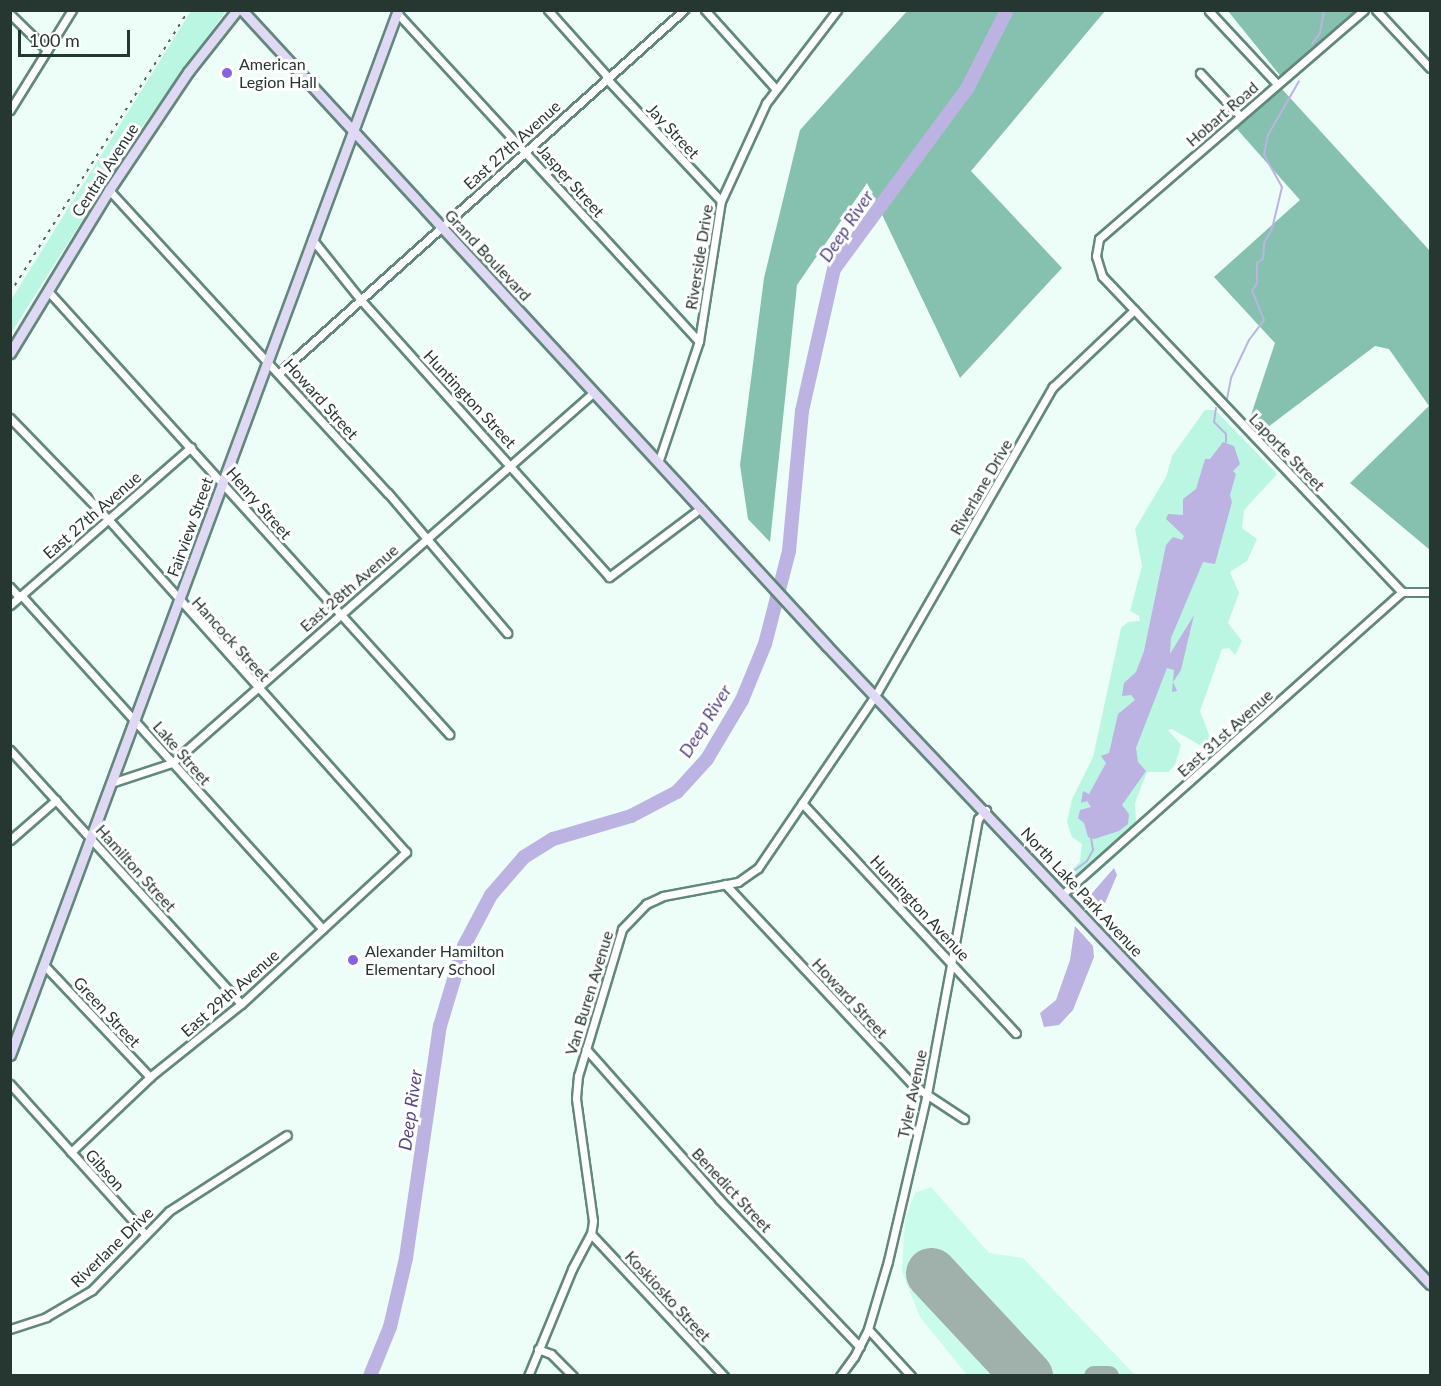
<!DOCTYPE html>
<html>
<head>
<meta charset="utf-8">
<style>
	body { margin:0 }
	#map { position:relative; width:1441px; height:1386px; overflow:hidden; background:#edfef8; font-family:Lato,sans-serif }
	div>[style] { position:absolute }
	.built>* { inset:0; background:#c9fcea }
	.green>* { inset:0; background:#bbf6e2 }
	.forest>* { inset:0; background:#85c1ae }
	.water>* { inset:0; background:#bcb3e3 }
	.stream>* { height:2px; margin:-1px; padding:0 1px; transform-origin:1px; border-radius:1px; background:#bcb3e3 }
	.river>* { height:14px; margin:-7px; padding:0 7px; transform-origin:7px; border-radius:7px; background:#bcb3e3 }
	.taxiway>* { height:20px; margin:-10px; padding:0 10px; transform-origin:10px; border-radius:10px; background:#a0b0aa }
	.runway>* { height:51px; margin:-25.5px; padding:0 25.5px; transform-origin:25.5px; border-radius:25.5px; background:#a0b0aa }
	.roads { filter:drop-shadow(2px 0 #61887b) drop-shadow(-2px 0 #61887b) drop-shadow(0 2px #61887b) drop-shadow(0 -2px #61887b) }
	.street>* { height:7px; margin:-3.5px; padding:0 3.5px; transform-origin:3.5px; border-radius:3.5px; background:#fff }
	.secondary>* { height:9px; margin:-4.5px; padding:0 4.5px; transform-origin:4.5px; border-radius:4.5px; background:#e0d9f5 }
	.rail>* { height:2px; margin-top:-1px; transform-origin:0; background:repeating-linear-gradient(90deg,#52635d 0 3px,transparent 0 9px) }
	.dots>* { width:16px; height:16px; translate:-50% -50%; box-sizing:border-box; border:3px solid #fff; border-radius:50% }
	span { translate:-50% -50%; white-space:nowrap; text-align:center; line-height:1.15; -webkit-text-stroke:6px #fff; paint-order:stroke }
	.poi-label { font-size:16px; color:#263731 }
	.left { translate:0 -50%; text-align:left }
	.street-label { font-size:16px; color:#263731 }
	.water-label { font-size:18px; color:#564784; font-style:italic }
	.frame { position:absolute; inset:0; border:12px solid #263731; pointer-events:none }
	.scale { position:absolute; left:18px; top:30px; width:112px; height:27px; box-sizing:border-box; border:3px solid #263731; border-top:0; padding-left:8px; font-size:18px; line-height:21px; white-space:nowrap; color:#263731; -webkit-text-stroke:4px #fff; paint-order:stroke }
</style>
</head>
<body>
<div id="map">
	<div class="built">
		<div style="clip-path:polygon(931px 1187px,989px 1253px,1023px 1258px,1135px 1375px,967px 1375px,920px 1317px,902px 1272px,905px 1220px,915px 1193px)"></div>
	</div>
	<div class="green">
		<div style="clip-path:polygon(191px 11px,226px 11px,137px 134px,11px 333px,11px 300px)"></div>
		<div style="clip-path:polygon(1205px 410px,1215px 410px,1277px 474px,1244px 510px,1242px 528px,1257px 539px,1247px 561px,1230px 572px,1239px 593px,1228px 623px,1242px 641px,1235px 655px,1229px 648px,1222px 649px,1200px 711px,1211px 740px,1203px 747px,1172px 729px,1168px 730px,1181px 745px,1175px 765px,1168px 772px,1147px 772px,1135px 803px,1136px 822px,1066px 885px,1059px 883px,1052px 877px,1068px 873px,1080px 862px,1082px 844px,1072px 837px,1067px 822px,1072px 799px,1093px 757px,1121px 628px,1128px 622px,1140px 621px,1139px 616px,1130px 611px,1142px 566px,1135px 529px,1166px 477px,1172px 456px)"></div>
	</div>
	<div class="forest">
		<div style="clip-path:polygon(908px 10px,1105px 11px,971px 171px,1062px 268px,960px 378px,867px 183px,797px 285px,770px 542px,748px 519px,740px 465px,764px 278px,800px 130px)"></div>
		<div style="clip-path:polygon(1228px 11px,1363px 11px,1283px 79px)"></div>
		<div style="clip-path:polygon(1281px 88px,1430px 251px,1430px 550px,1350px 483px,1429px 406px,1389px 349px,1375px 346px,1264px 430px,1250px 418px,1275px 343px,1214px 277px,1300px 200px,1236px 128px)"></div>
	</div>
	<div class="water">
		<div style="clip-path:polygon(1223px 442px,1234px 446px,1240px 464px,1233px 471px,1236px 474px,1230px 495px,1232px 502px,1215px 564px,1203px 562px,1171px 638px,1170px 654px,1194px 615px,1181px 670px,1173px 682px,1177px 691px,1172px 692px,1174px 670px,1167px 668px,1136px 748px,1138px 762px,1146px 771px,1122px 805px,1129px 814px,1128px 824px,1119px 831px,1094px 839px,1088px 837px,1084px 823px,1078px 818px,1080px 810px,1091px 807px,1087px 801px,1081px 803px,1083px 791px,1089px 794px,1106px 763px,1101px 756px,1109px 753px,1118px 714px,1135px 700px,1131px 695px,1122px 696px,1124px 683px,1136px 672px,1144px 651px,1166px 545px,1173px 537px,1182px 540px,1184px 536px,1166px 519px,1168px 514px,1183px 515px,1183px 499px,1196px 489px,1205px 459px,1210px 459px)"></div>
		<div style="clip-path:polygon(1114px 868px,1117px 875px,1103px 908px,1095px 913px,1086px 900px)"></div>
		<div style="clip-path:polygon(1075px 926px,1093px 946px,1094px 957px,1073px 1010px,1059px 1025px,1044px 1027px,1040px 1013px,1056px 1000px,1070px 960px)"></div>
	</div>
	<div class="stream">
		<div style="left:1312px;top:44px;width:14px;rotate:-54deg"></div>
		<div style="left:1320px;top:33px;width:23px;rotate:-80deg"></div>
		<div style="left:1227px;top:399px;width:21px;rotate:-79deg"></div>
		<div style="left:1231px;top:378px;width:42px;rotate:-64.7deg"></div>
		<div style="left:1249px;top:340px;width:25px;rotate:-53deg"></div>
		<div style="left:1264px;top:320px;width:31px;rotate:-112deg"></div>
		<div style="left:1252px;top:291px;width:9px;rotate:-58deg"></div>
		<div style="left:1257px;top:283px;width:20px;rotate:-90deg"></div>
		<div style="left:1257px;top:263px;width:7px;rotate:-34deg"></div>
		<div style="left:1263px;top:259px;width:16px;rotate:-86deg"></div>
		<div style="left:1264px;top:243px;width:16px;rotate:-60deg"></div>
		<div style="left:1272px;top:229px;width:43px;rotate:-76.6deg"></div>
		<div style="left:1282px;top:187px;width:37px;rotate:-119deg"></div>
		<div style="left:1264px;top:155px;width:20px;rotate:-79deg"></div>
		<div style="left:1268px;top:135px;width:62px;rotate:-60.1deg"></div>
		<div style="left:1216px;top:408px;width:14px;rotate:98deg"></div>
		<div style="left:1214px;top:422px;width:17px;rotate:45deg"></div>
		<div style="left:1226px;top:434px;width:8px;rotate:90deg"></div>
		<div style="left:1063px;top:879px;width:30px;rotate:-37deg"></div>
		<div style="left:1087px;top:861px;width:13px;rotate:-61deg"></div>
		<div style="left:1093px;top:850px;width:12px;rotate:-99deg"></div>
	</div>
	<div class="river">
		<div style="left:370px;top:1376px;width:53px;rotate:-67.8deg"></div>
		<div style="left:390px;top:1327px;width:71px;rotate:-76.9deg"></div>
		<div style="left:406px;top:1258px;width:234px;rotate:-81.7deg"></div>
		<div style="left:440px;top:1026px;width:84px;rotate:-73.3deg"></div>
		<div style="left:464px;top:946px;width:58px;rotate:-62.1deg"></div>
		<div style="left:491px;top:895px;width:50px;rotate:-49deg"></div>
		<div style="left:524px;top:857px;width:34px;rotate:-32deg"></div>
		<div style="left:553px;top:839px;width:81px;rotate:-16.4deg"></div>
		<div style="left:631px;top:816px;width:52px;rotate:-27.6deg"></div>
		<div style="left:677px;top:792px;width:45px;rotate:-47.7deg"></div>
		<div style="left:707px;top:759px;width:69px;rotate:-59.3deg"></div>
		<div style="left:742px;top:700px;width:61px;rotate:-67.7deg"></div>
		<div style="left:765px;top:644px;width:96px;rotate:-75.5deg"></div>
		<div style="left:789px;top:551px;width:141px;rotate:-84.7deg"></div>
		<div style="left:802px;top:411px;width:146px;rotate:-77.3deg"></div>
		<div style="left:834px;top:269px;width:226px;rotate:-53.6deg"></div>
		<div style="left:968px;top:87px;width:86px;rotate:-63.1deg"></div>
	</div>
	<div class="taxiway">
		<div style="left:1094px;top:1376px;width:15px"></div>
	</div>
	<div class="runway">
		<div style="left:931px;top:1273px;width:141px;rotate:47deg"></div>
	</div>
	<div class="roads">
		<div class="street">
			<div style="left:548px;top:10px;width:90px;rotate:48.2deg"></div>
			<div style="left:705px;top:10px;width:106px;rotate:48.1deg"></div>
			<div style="left:1364px;top:10px;width:350px;rotate:139.2deg"></div>
			<div style="left:1099px;top:239px;width:17px;rotate:100deg"></div>
			<div style="left:1096px;top:256px;width:21px;rotate:73deg"></div>
			<div style="left:1102px;top:276px;width:436px;rotate:46.5deg"></div>
			<div style="left:1402px;top:592px;width:28px"></div>
			<div style="left:1376px;top:10px;width:79px;rotate:47deg"></div>
			<div style="left:1209px;top:11px;width:100px;rotate:47deg"></div>
			<div style="left:397px;top:13px;width:446px;rotate:47.4deg"></div>
			<div style="left:10px;top:14px;width:52px;rotate:44.2deg"></div>
			<div style="left:1200px;top:73px;width:59px;rotate:47.1deg"></div>
			<div style="left:606px;top:78px;width:168px;rotate:46.9deg"></div>
			<div style="left:10px;top:110px;width:118px;rotate:-58.2deg"></div>
			<div style="left:109px;top:190px;width:412px;rotate:47.4deg"></div>
			<div style="left:388px;top:493px;width:184px;rotate:49.6deg"></div>
			<div style="left:312px;top:239px;width:77px;rotate:51.3deg"></div>
			<div style="left:360px;top:299px;width:373px;rotate:48.1deg"></div>
			<div style="left:609px;top:577px;width:115px;rotate:-36.9deg"></div>
			<div style="left:48px;top:291px;width:598px;rotate:47.85deg"></div>
			<div style="left:279px;top:373px;width:544px;rotate:-41.87deg"></div>
			<div style="left:10px;top:418px;width:141px;rotate:45.9deg"></div>
			<div style="left:108px;top:519px;width:447px;rotate:48.2deg"></div>
			<div style="left:406px;top:852px;width:224px;rotate:137.3deg"></div>
			<div style="left:241px;top:1004px;width:117px;rotate:141.3deg"></div>
			<div style="left:150px;top:1077px;width:109px;rotate:136.5deg"></div>
			<div style="left:658px;top:463px;width:129px;rotate:-71.4deg"></div>
			<div style="left:699px;top:341px;width:142px;rotate:-81.1deg"></div>
			<div style="left:721px;top:201px;width:108px;rotate:-65.3deg"></div>
			<div style="left:766px;top:103px;width:117px;rotate:-52.6deg"></div>
			<div style="left:10px;top:587px;width:13px;rotate:48deg"></div>
			<div style="left:21px;top:595px;width:450px;rotate:47.9deg"></div>
			<div style="left:10px;top:605px;width:240px;rotate:-41.1deg"></div>
			<div style="left:10px;top:750px;width:343px;rotate:47.7deg"></div>
			<div style="left:111px;top:783px;width:64px;rotate:-18.2deg"></div>
			<div style="left:172px;top:763px;width:562px;rotate:-41.32deg"></div>
			<div style="left:802px;top:803px;width:314px;rotate:47.1deg"></div>
			<div style="left:10px;top:840px;width:61px;rotate:-41deg"></div>
			<div style="left:725px;top:884px;width:277px;rotate:46.9deg"></div>
			<div style="left:914px;top:1086px;width:60px;rotate:33.4deg"></div>
			<div style="left:1064px;top:893px;width:453px;rotate:-41.7deg"></div>
			<div style="left:44px;top:965px;width:154px;rotate:46.6deg"></div>
			<div style="left:586px;top:1049px;width:200px;rotate:48.4deg"></div>
			<div style="left:719px;top:1199px;width:204px;rotate:46.4deg"></div>
			<div style="left:10px;top:1084px;width:200px;rotate:48deg"></div>
			<div style="left:591px;top:1234px;width:195px;rotate:46.9deg"></div>
			<div style="left:10px;top:1329px;width:38px;rotate:-18deg"></div>
			<div style="left:46px;top:1317px;width:53px;rotate:-30.4deg"></div>
			<div style="left:92px;top:1290px;width:110px;rotate:-45.7deg"></div>
			<div style="left:169px;top:1211px;width:140px;rotate:-32.8deg"></div>
			<div style="left:868px;top:1329px;width:64px;rotate:47.5deg"></div>
			<div style="left:538px;top:1349px;width:14px;rotate:21deg"></div>
			<div style="left:551px;top:1354px;width:31px;rotate:45deg"></div>
			<div style="left:528px;top:1376px;width:116px;rotate:-67.6deg"></div>
			<div style="left:572px;top:1269px;width:40px;rotate:-62deg"></div>
			<div style="left:591px;top:1234px;width:13px;rotate:-81deg"></div>
			<div style="left:593px;top:1221px;width:124px;rotate:-97.9deg"></div>
			<div style="left:576px;top:1098px;width:22px;rotate:-85deg"></div>
			<div style="left:578px;top:1076px;width:153px;rotate:-73.3deg"></div>
			<div style="left:622px;top:929px;width:35px;rotate:-46deg"></div>
			<div style="left:646px;top:904px;width:19px;rotate:-25deg"></div>
			<div style="left:663px;top:896px;width:76px;rotate:-10.6deg"></div>
			<div style="left:738px;top:882px;width:24px;rotate:-35deg"></div>
			<div style="left:758px;top:868px;width:208px;rotate:-55.8deg"></div>
			<div style="left:875px;top:696px;width:357px;rotate:-60.1deg"></div>
			<div style="left:1053px;top:387px;width:112px;rotate:-43.5deg"></div>
			<div style="left:840px;top:1376px;width:24px;rotate:-54deg"></div>
			<div style="left:854px;top:1357px;width:31px;rotate:-63deg"></div>
			<div style="left:868px;top:1329px;width:71px;rotate:-73.6deg"></div>
			<div style="left:888px;top:1261px;width:171px;rotate:-76.9deg"></div>
			<div style="left:927px;top:1094px;width:280px;rotate:-79.5deg"></div>
			<div style="left:978px;top:819px;width:12px;rotate:-48deg"></div>
		</div>
		<div class="secondary">
			<div style="left:242px;top:10px;width:864px;rotate:47.39deg"></div>
			<div style="left:827px;top:646px;width:878px;rotate:46.62deg"></div>
			<div style="left:10px;top:353px;width:191px;rotate:-58.7deg"></div>
			<div style="left:109px;top:190px;width:142px;rotate:-56.2deg"></div>
			<div style="left:188px;top:72px;width:79px;rotate:-51.7deg"></div>
			<div style="left:10px;top:1055px;width:1115px;rotate:-69.63deg"></div>
		</div>
	</div>
	<div class="rail">
		<div style="left:10px;top:293px;width:335px;rotate:-57.7deg"></div>
	</div>
	<div class="dots">
		<div style="left:227px;top:73px;background:#8764df"></div>
		<div style="left:353px;top:960px;background:#8764df"></div>
	</div>
	<div class="poi-label">
		<span class="left" style="left:239px;top:73px">American<br>Legion Hall</span>
		<span class="left" style="left:365px;top:960px">Alexander Hamilton<br>Elementary School</span>
	</div>
	<div class="street-label">
		<span style="left:1222px;top:114px;rotate:-41deg">Hobart Road</span>
		<span style="left:673px;top:131px;rotate:47deg">Jay Street</span>
		<span style="left:512px;top:145px;rotate:-42deg">East 27th Avenue</span>
		<span style="left:105px;top:170px;rotate:-57deg">Central Avenue</span>
		<span style="left:571px;top:181px;rotate:48deg">Jasper Street</span>
		<span style="left:488px;top:255px;rotate:47deg">Grand Boulevard</span>
		<span style="left:699px;top:257px;rotate:-81deg">Riverside Drive</span>
		<span style="left:321px;top:399px;rotate:48deg">Howard Street</span>
		<span style="left:470px;top:399px;rotate:47deg">Huntington Street</span>
		<span style="left:1287px;top:452px;rotate:46deg">Laporte Street</span>
		<span style="left:981px;top:487px;rotate:-60deg">Riverlane Drive</span>
		<span style="left:259px;top:503px;rotate:49deg">Henry Street</span>
		<span style="left:92px;top:515px;rotate:-41deg">East 27th Avenue</span>
		<span style="left:190px;top:527px;rotate:-70deg">Fairview Street</span>
		<span style="left:349px;top:588px;rotate:-41deg">East 28th Avenue</span>
		<span style="left:231px;top:639px;rotate:48deg">Hancock Street</span>
		<span style="left:1225px;top:733px;rotate:-42deg">East 31st Avenue</span>
		<span style="left:182px;top:753px;rotate:49deg">Lake Street</span>
		<span style="left:136px;top:868px;rotate:48deg">Hamilton Street</span>
		<span style="left:1082px;top:892px;rotate:47deg">North Lake Park Avenue</span>
		<span style="left:920px;top:908px;rotate:47deg">Huntington Avenue</span>
		<span style="left:230px;top:993px;rotate:-41deg">East 29th Avenue</span>
		<span style="left:589px;top:993px;rotate:-73deg">Van Buren Avenue</span>
		<span style="left:850px;top:998px;rotate:47deg">Howard Street</span>
		<span style="left:107px;top:1012px;rotate:47deg">Green Street</span>
		<span style="left:912px;top:1094px;rotate:-78deg">Tyler Avenue</span>
		<span style="left:105px;top:1170px;rotate:48deg">Gibson</span>
		<span style="left:732px;top:1190px;rotate:47deg">Benedict Street</span>
		<span style="left:112px;top:1247px;rotate:-44deg">Riverlane Drive</span>
		<span style="left:668px;top:1296px;rotate:47deg">Koskiosko Street</span>
	</div>
	<div class="water-label">
		<span style="left:846px;top:226px;rotate:-56deg">Deep River</span>
		<span style="left:705px;top:721px;rotate:-58deg">Deep River</span>
		<span style="left:410px;top:1110px;rotate:-82deg">Deep River</span>
	</div>
	<div class="frame"></div>
	<div class="scale">100 m</div>
</div>
</body>
</html>
